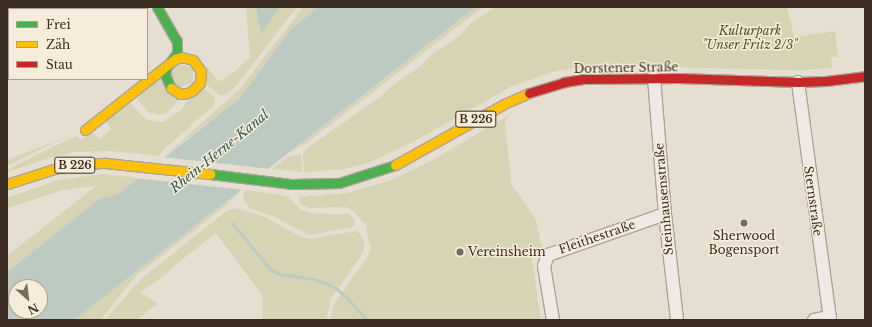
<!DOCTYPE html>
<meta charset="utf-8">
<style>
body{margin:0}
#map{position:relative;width:872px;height:327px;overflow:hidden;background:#e6ded1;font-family:"Libre Baskerville",serif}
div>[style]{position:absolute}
.green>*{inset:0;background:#d6d4b4}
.water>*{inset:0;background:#bccac1}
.pier>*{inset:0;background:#e6ded1}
.stream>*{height:3px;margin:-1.5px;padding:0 1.5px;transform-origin:1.5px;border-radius:1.5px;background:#bccac1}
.roads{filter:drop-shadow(1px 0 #aca499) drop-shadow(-1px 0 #aca499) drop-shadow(0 1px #aca499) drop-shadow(0 -1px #aca499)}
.street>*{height:12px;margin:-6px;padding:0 6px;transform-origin:6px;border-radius:6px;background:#eeeae3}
.fast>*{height:9px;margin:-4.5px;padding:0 4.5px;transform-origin:4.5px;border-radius:4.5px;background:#4caf50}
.slow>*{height:9px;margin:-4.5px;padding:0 4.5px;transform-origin:4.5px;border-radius:4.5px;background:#ffc107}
.jam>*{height:9px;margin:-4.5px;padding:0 4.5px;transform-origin:4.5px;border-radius:4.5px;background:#c62828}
.dots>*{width:11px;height:11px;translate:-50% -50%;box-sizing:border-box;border:2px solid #f5ecd9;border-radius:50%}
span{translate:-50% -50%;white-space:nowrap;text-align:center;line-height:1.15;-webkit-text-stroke:3px #f5ecd9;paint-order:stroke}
.shield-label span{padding:1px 3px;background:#f5ecd9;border:1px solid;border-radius:3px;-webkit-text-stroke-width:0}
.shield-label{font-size:11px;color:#3b2d21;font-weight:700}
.park-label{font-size:12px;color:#4d5728;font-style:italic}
.street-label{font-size:12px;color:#3b2d21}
.poi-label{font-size:12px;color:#3b2d21}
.left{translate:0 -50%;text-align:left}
.water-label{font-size:13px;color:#315a56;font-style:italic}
.frame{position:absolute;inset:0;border:8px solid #3b2d21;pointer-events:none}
.legend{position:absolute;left:8px;top:8px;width:140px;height:72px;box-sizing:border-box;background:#f5ecd9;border:1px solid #aba08f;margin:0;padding:5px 7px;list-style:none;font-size:12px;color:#3b2d21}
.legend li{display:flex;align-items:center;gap:8px;height:20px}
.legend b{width:20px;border:1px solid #aba08f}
.north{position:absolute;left:8px;top:279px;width:40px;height:40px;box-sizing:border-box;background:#f5ecd9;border:1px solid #aba08f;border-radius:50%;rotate:152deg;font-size:11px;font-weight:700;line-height:16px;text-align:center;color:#3b2d21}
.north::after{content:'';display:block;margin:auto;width:14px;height:18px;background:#776b5f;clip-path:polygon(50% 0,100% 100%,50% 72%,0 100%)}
</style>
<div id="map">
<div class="green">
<div style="clip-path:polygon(246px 7px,255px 7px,261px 33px,280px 7px,297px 7px,235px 87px,225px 95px,220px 95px,203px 82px,207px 66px,218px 82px,235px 71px,250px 57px)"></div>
<div style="clip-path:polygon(303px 7px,318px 7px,290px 30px,240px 98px,163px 157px,239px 90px)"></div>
<div style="clip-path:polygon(476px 7px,483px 7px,308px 142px,289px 153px)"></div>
<div style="clip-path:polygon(495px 7px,787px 7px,794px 37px,835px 31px,838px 57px,831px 57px,832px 68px,801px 70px,696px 68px,620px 64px,586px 66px,556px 71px,512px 86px,415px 141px,368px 163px,339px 170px,304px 172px,303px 155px,307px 148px,380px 97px,401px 79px,420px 67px,432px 54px,461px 35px,470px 24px)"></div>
<div style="clip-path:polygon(176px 63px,193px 68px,193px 82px,179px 88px,169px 71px)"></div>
<div style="clip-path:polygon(157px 78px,181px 97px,167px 113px,160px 115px,148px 112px,137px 99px)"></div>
<div style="clip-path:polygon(204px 88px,215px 98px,214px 105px,162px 151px,159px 156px,111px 151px,74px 152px,53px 157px,7px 172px,7px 170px,24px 161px,76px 136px,81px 140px,89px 133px,94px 133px,99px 139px,111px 130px,106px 122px,129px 101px,140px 115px,148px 120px,163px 122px,181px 110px,191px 95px)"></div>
<div style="clip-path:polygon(512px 113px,505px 121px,511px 183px,536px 220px,542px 248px,531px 252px,541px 320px,330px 320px,335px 302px,368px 256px,371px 247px,366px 229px,366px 223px,363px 223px,355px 212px,346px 207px,309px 208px,301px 204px,298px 197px,347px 193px,389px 181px,431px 161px)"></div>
<div style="clip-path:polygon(76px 133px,53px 143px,7px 166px,7px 160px)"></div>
<div style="clip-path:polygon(294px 155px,301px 155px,302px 172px,272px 169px,286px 158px)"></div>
<div style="clip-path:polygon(103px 174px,138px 178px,118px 194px,99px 199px,7px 272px,7px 256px,96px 186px,63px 190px,7px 208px,7px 198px,58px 180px)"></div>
<div style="clip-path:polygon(241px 190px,224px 207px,136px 276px,100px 320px,74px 320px)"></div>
<div style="clip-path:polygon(245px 190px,287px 196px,301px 210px,309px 213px,349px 214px,354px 218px,355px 224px,352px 227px,309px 235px,275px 217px,247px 207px,249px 206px,244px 201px,243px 196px)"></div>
<div style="clip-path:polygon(234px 208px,263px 216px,301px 237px,310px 239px,356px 231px,360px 233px,364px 243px,364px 251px,331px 299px,326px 320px,263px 320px,262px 295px,216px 233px,169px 270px,170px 271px,140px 293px,158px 303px,137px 320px,105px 320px,141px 279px,224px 213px)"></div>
</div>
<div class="water">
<div style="clip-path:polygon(255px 7px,280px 7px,261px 34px,256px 9px)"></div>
<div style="clip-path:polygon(evenodd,318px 7px,476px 7px,74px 320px,7px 320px,7px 272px,99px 199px,118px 194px,240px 98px,290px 30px,318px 7px,16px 287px,40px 287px,40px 311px,16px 311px,16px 287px)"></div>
</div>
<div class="pier">
<div style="clip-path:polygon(162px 157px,271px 169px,244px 190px,135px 178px)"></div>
</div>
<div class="stream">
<div style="left:232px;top:223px;width:60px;rotate:50.4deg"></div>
<div style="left:270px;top:269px;width:10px;rotate:29deg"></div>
<div style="left:279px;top:274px;width:30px;rotate:8deg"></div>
<div style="left:309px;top:278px;width:17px;rotate:17deg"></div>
<div style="left:325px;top:283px;width:13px;rotate:27deg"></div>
<div style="left:337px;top:289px;width:15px;rotate:42deg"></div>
<div style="left:348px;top:299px;width:28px;rotate:48deg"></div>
</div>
<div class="roads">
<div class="street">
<div style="left:27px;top:7px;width:3px;rotate:45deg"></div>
<div style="left:65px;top:9px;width:4px;rotate:-34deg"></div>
<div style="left:7px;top:47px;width:2px;rotate:-27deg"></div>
<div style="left:654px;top:78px;width:136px;rotate:85.4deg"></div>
<div style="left:665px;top:214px;width:107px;rotate:83.5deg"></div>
<div style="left:798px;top:82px;width:240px;rotate:82.3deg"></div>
<div style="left:553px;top:320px;width:55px;rotate:-99.5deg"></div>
<div style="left:544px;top:266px;width:12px;rotate:-70deg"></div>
<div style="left:548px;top:255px;width:124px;rotate:-19.3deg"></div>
<div style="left:814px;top:320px;width:16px;rotate:-11deg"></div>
</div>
<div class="fast">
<div style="left:157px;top:7px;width:39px;rotate:60deg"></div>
<div style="left:177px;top:41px;width:12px;rotate:90deg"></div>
<div style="left:177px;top:53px;width:19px;rotate:126deg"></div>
<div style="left:166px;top:68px;width:7px;rotate:98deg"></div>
<div style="left:165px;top:75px;width:14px;rotate:65deg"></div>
<div style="left:210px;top:174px;width:83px;rotate:7deg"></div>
<div style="left:292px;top:184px;width:47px;rotate:-1.2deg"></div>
<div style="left:339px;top:183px;width:59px;rotate:-17.8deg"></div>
</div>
<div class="slow">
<div style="left:85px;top:130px;width:115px;rotate:-38.3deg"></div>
<div style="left:175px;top:59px;width:6px;rotate:-18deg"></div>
<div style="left:181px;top:57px;width:12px;rotate:14deg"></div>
<div style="left:193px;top:60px;width:14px;rotate:54deg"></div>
<div style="left:201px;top:71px;width:12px;rotate:95deg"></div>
<div style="left:200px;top:83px;width:11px;rotate:135deg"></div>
<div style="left:192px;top:91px;width:5px;rotate:158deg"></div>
<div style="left:187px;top:93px;width:7px;rotate:172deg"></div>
<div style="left:180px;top:94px;width:11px;rotate:-146deg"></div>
<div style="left:395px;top:165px;width:125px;rotate:-29.2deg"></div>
<div style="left:504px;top:104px;width:27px;rotate:-24deg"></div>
<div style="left:7px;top:184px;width:49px;rotate:-17.7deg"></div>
<div style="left:54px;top:169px;width:19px;rotate:-12deg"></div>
<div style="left:73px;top:165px;width:32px;rotate:-4deg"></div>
<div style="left:105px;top:163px;width:106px;rotate:6deg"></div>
</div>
<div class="jam">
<div style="left:529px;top:93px;width:37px;rotate:-17deg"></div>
<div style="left:564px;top:82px;width:18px;rotate:-9deg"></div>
<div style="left:582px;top:79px;width:96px;rotate:-0.6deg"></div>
<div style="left:678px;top:78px;width:120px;rotate:1.9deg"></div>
<div style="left:798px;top:82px;width:28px;rotate:-2deg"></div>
<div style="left:826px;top:81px;width:39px;rotate:-7deg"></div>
</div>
</div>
<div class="dots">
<div style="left:744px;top:223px;background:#776b5f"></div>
<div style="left:460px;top:252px;background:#776b5f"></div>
</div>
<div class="shield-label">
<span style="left:476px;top:119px">B 226</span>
<span style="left:75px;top:165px">B 226</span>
</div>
<div class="park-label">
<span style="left:750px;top:38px">Kulturpark<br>"Unser Fritz 2/3"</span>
</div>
<div class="street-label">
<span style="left:626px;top:68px;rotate:-1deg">Dorstener Straße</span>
<span style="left:664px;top:199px;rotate:-95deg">Steinhausenstraße</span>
<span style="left:813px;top:201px;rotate:82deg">Sternstraße</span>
<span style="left:597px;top:237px;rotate:-19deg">Fleithestraße</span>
</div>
<div class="poi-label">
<span style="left:744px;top:243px">Sherwood<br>Bogensport</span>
<span class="left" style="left:468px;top:252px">Vereinsheim</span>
</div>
<div class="water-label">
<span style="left:220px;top:152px;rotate:-39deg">Rhein-Herne-Kanal</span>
</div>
<div class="frame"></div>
<ul class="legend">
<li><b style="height:5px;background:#4caf50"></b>Frei</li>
<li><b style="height:5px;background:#ffc107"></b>Zäh</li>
<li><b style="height:5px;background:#c62828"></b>Stau</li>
</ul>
<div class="north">N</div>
</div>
